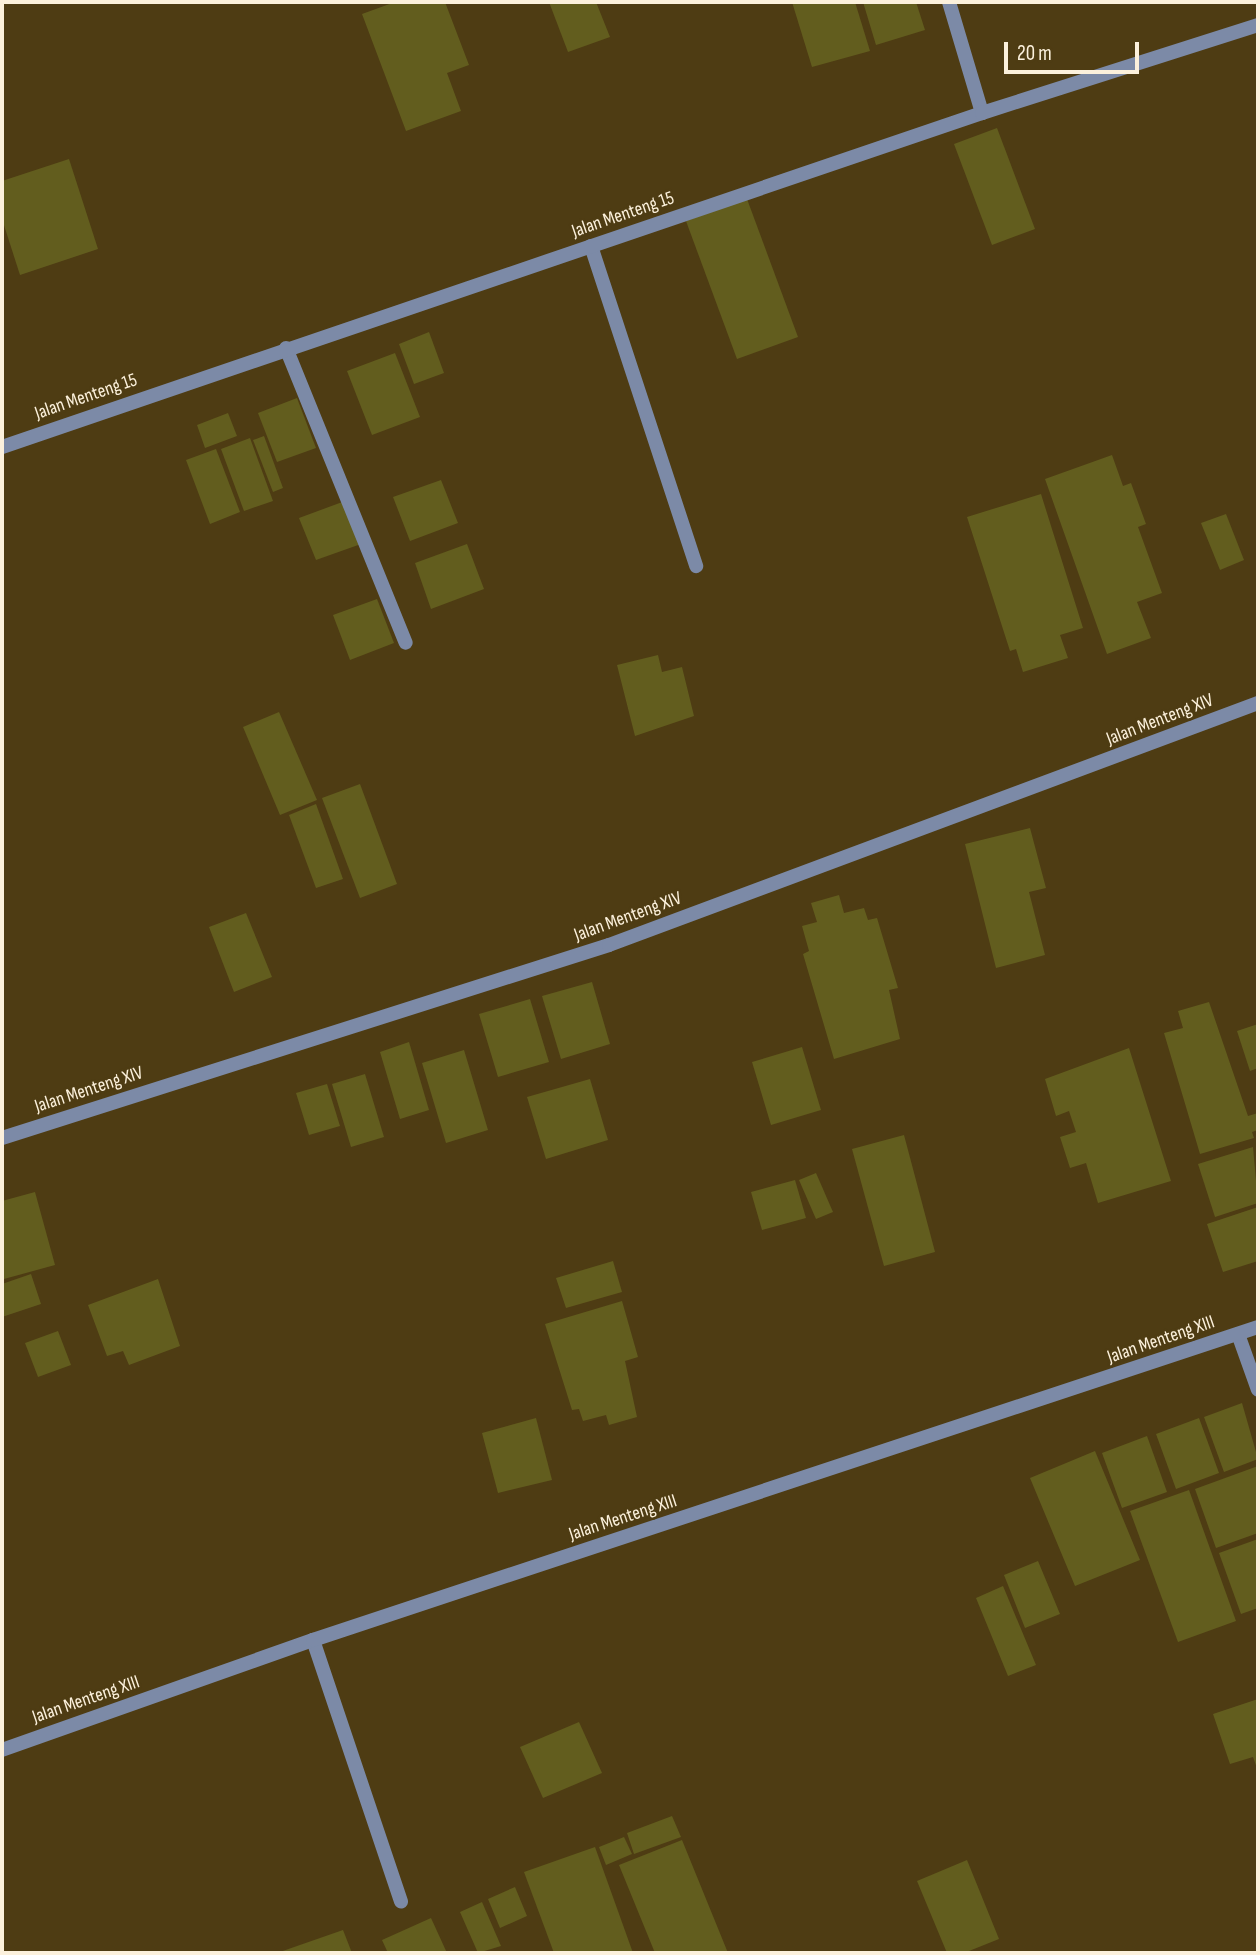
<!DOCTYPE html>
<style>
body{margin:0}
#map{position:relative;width:1260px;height:1955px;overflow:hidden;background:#4e3c13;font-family:"Sofia Sans Condensed",sans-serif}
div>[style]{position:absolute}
.building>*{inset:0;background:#625d1e}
.minor>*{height:14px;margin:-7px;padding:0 7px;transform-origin:7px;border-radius:7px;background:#7c8aa7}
span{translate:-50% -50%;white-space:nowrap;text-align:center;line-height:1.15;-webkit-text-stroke:5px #4e3c13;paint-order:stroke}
.street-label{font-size:19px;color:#fcf1dc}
.frame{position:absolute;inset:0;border:4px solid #fcf1dc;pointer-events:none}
.scale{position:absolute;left:1004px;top:42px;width:135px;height:32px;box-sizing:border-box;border:4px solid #fcf1dc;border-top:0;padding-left:9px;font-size:21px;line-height:24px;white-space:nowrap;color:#fcf1dc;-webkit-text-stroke:5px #4e3c13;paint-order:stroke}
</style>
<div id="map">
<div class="building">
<div style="clip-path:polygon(395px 2px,445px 2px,469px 65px,447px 73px,461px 111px,406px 131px,362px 14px)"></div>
<div style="clip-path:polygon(549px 2px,596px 2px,610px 37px,568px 52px)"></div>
<div style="clip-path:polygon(792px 2px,855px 2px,870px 51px,812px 67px)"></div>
<div style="clip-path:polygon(863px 2px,916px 2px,925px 30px,876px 45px)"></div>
<div style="clip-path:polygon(997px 128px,1035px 229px,992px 245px,954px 144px)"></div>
<div style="clip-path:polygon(69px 159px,98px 249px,20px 275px,2px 219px,2px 181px)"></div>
<div style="clip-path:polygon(747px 199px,798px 337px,737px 359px,686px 221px)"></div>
<div style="clip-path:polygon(429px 332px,444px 373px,414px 384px,399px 344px)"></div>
<div style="clip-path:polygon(395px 353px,420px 417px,372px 435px,347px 371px)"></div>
<div style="clip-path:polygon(297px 398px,316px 448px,277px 462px,258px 413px)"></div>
<div style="clip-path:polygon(228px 413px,237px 436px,205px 448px,197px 425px)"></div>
<div style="clip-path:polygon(264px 436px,283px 488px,273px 492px,253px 440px)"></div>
<div style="clip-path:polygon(250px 438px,273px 501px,244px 511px,221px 449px)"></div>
<div style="clip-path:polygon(216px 449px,240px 512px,210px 524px,186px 460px)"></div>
<div style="clip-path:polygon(1112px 455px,1123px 486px,1131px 483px,1146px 524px,1138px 527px,1162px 593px,1137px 602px,1151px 638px,1107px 654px,1045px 479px)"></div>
<div style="clip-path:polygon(441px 480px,458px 523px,410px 541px,393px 497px)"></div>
<div style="clip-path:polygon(1041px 494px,1083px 628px,1060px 635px,1068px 658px,1023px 672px,1016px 649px,1010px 651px,967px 517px)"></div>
<div style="clip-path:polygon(345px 501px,361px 544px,316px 560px,299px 518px)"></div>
<div style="clip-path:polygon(1226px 514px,1244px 560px,1220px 570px,1201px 523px)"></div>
<div style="clip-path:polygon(467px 544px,484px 589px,431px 609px,415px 563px)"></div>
<div style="clip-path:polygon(377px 599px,394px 643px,350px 660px,333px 615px)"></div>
<div style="clip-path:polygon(658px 655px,662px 672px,682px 667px,694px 716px,635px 736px,617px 665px)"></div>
<div style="clip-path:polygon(279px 712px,317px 800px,280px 815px,243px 727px)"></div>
<div style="clip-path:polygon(360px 784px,397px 884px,360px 898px,322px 798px)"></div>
<div style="clip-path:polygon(316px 804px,343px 879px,316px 888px,289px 815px)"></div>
<div style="clip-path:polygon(1030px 828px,1046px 888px,1029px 892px,1045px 955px,996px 968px,965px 844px)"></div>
<div style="clip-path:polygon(839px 895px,844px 913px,864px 908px,868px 920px,877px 918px,898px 988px,889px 990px,900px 1039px,834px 1059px,803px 954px,809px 951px,802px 926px,817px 922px,811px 903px)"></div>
<div style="clip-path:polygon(246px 913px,272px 977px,234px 992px,209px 927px)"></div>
<div style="clip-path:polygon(592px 982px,610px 1044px,561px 1059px,542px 996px)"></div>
<div style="clip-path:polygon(530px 999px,549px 1062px,498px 1077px,479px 1014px)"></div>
<div style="clip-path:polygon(1209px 1002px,1248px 1116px,1258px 1113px,1258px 1130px,1252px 1132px,1254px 1138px,1200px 1154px,1164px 1033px,1183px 1028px,1178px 1011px)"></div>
<div style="clip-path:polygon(1258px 1024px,1258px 1068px,1250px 1071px,1237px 1031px)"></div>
<div style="clip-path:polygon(409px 1042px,429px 1110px,400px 1119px,380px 1052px)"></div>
<div style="clip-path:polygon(802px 1047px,821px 1110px,771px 1125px,752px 1062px)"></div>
<div style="clip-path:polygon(1129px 1048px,1171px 1181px,1098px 1203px,1086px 1163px,1070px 1168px,1060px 1137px,1076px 1132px,1069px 1111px,1056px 1116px,1045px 1079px)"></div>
<div style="clip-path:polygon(464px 1050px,488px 1130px,446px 1143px,422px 1063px)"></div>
<div style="clip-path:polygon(365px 1074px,384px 1137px,351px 1147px,332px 1084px)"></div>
<div style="clip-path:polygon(590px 1079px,608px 1140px,546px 1159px,527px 1097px)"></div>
<div style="clip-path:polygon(327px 1084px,340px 1126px,309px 1135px,296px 1093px)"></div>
<div style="clip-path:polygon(904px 1135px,935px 1252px,884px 1266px,852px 1149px)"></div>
<div style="clip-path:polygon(1253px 1147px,1258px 1203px,1215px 1217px,1198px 1164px)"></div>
<div style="clip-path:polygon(816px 1173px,833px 1212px,816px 1219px,799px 1180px)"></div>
<div style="clip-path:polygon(795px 1180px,806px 1218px,762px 1230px,751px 1192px)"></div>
<div style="clip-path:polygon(35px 1192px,55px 1265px,4px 1279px,2px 1201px)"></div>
<div style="clip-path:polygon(1258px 1207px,1258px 1261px,1223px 1272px,1207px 1224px)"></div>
<div style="clip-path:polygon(613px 1261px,622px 1292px,566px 1308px,556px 1278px)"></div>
<div style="clip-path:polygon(31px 1274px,41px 1304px,2px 1317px,2px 1284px)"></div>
<div style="clip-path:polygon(158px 1279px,180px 1346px,129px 1365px,123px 1351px,107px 1356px,88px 1305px)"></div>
<div style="clip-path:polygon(622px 1301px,638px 1357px,625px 1361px,637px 1417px,609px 1425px,606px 1415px,583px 1421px,579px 1409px,572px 1410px,545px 1324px)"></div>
<div style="clip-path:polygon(58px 1331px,71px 1365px,38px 1377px,25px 1343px)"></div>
<div style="clip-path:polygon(1242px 1403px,1258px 1459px,1224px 1472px,1204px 1417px)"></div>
<div style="clip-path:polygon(536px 1418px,552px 1480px,498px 1493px,482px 1433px)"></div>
<div style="clip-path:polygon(1199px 1418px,1219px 1473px,1176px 1489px,1156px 1434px)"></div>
<div style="clip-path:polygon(1147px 1436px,1167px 1492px,1122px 1508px,1102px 1453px)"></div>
<div style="clip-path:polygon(1095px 1451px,1140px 1560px,1075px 1586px,1030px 1478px)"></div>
<div style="clip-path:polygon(1258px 1466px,1258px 1533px,1216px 1548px,1195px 1489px)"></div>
<div style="clip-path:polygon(1189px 1490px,1236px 1621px,1178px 1642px,1130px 1511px)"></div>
<div style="clip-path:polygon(1258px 1539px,1258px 1608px,1241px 1614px,1219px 1553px)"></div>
<div style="clip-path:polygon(1038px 1561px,1060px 1614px,1025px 1628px,1004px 1575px)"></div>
<div style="clip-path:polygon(1003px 1586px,1036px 1665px,1008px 1676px,976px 1598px)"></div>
<div style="clip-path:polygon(1258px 1699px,1258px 1771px,1253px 1757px,1230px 1764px,1213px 1714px)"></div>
<div style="clip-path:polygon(579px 1722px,602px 1773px,543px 1798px,520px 1747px)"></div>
<div style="clip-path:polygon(672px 1816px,681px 1837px,634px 1854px,627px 1833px)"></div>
<div style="clip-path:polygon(624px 1837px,632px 1854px,606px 1865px,599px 1847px)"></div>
<div style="clip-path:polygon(682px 1840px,728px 1953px,655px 1953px,619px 1865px)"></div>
<div style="clip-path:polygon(595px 1847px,633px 1953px,554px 1953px,524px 1872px)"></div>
<div style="clip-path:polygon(967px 1860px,999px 1939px,964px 1953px,947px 1953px,917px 1881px)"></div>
<div style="clip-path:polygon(515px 1887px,527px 1916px,500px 1928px,488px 1899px)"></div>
<div style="clip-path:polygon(482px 1902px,501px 1946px,478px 1953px,460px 1912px)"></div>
<div style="clip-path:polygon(431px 1918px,447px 1953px,388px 1953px,382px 1940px)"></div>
<div style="clip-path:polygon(343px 1930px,352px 1953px,277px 1953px)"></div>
</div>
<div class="minor">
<div style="left:949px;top:2px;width:116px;rotate:73.4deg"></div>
<div style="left:591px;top:246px;width:337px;rotate:71.8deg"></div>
<div style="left:286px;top:348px;width:318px;rotate:67.9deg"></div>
<div style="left:2px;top:447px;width:1035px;rotate:-18.82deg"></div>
<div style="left:982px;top:113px;width:290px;rotate:-17.7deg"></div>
<div style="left:2px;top:1138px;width:637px;rotate:-17.64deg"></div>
<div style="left:609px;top:945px;width:693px;rotate:-20.45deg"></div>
<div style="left:1238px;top:1334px;width:59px;rotate:70.3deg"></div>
<div style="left:313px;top:1640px;width:276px;rotate:71.4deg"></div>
<div style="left:2px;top:1750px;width:330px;rotate:-19.5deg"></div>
<div style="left:313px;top:1640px;width:995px;rotate:-18.33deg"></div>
</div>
<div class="street-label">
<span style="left:623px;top:215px;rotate:-19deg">Jalan Menteng 15</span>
<span style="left:86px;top:397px;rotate:-19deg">Jalan Menteng 15</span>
<span style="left:1160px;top:720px;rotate:-21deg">Jalan Menteng XIV</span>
<span style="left:628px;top:917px;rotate:-20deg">Jalan Menteng XIV</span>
<span style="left:89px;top:1090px;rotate:-18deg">Jalan Menteng XIV</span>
<span style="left:1161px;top:1340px;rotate:-19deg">Jalan Menteng XIII</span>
<span style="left:623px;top:1518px;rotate:-18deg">Jalan Menteng XIII</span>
<span style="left:86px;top:1700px;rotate:-19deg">Jalan Menteng XIII</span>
</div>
<div class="frame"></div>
<div class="scale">20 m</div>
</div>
